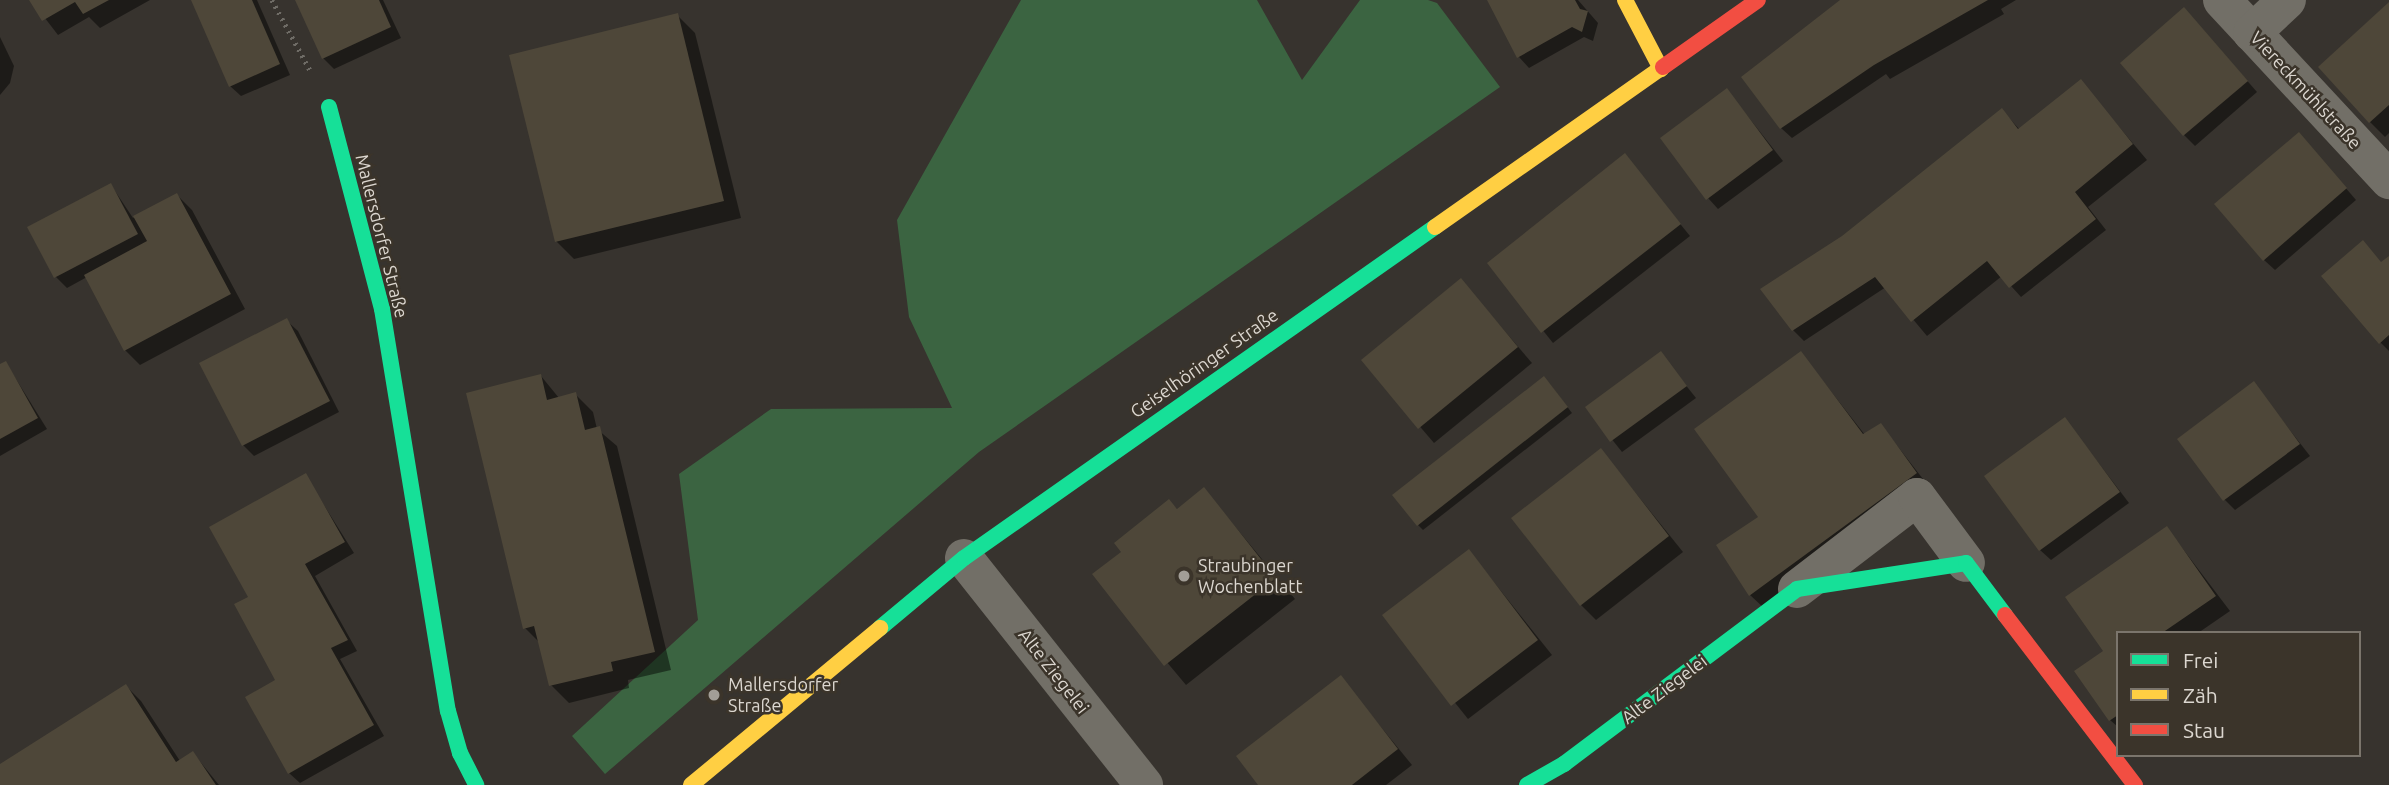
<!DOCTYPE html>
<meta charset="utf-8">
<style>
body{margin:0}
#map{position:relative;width:2389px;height:785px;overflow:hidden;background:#37332e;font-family:Ubuntu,sans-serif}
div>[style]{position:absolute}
.forest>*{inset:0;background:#3b6441}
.shadow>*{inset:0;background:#0007}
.building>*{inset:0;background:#4e4739}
.path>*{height:4.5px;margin-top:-2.25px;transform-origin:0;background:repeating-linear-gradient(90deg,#6f6c66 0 2px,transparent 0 7px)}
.street>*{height:38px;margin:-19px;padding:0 19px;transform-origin:19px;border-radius:19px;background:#726f67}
.fast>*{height:16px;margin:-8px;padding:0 8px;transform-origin:8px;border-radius:8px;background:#16e098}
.slow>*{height:16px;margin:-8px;padding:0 8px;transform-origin:8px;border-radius:8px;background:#ffcf43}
.jam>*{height:16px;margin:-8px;padding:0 8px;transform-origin:8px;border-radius:8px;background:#f24e42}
.dots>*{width:19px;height:19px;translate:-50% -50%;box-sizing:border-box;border:4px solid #3b342a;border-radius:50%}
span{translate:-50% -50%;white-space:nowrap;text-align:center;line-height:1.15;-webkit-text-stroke:5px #3b342a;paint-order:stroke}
.street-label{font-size:18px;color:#dcd7d0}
.poi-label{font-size:18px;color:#dcd7d0}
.left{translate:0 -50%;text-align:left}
.legend{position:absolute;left:2116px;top:631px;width:245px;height:126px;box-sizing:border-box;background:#3b342a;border:2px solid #7b756c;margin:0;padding:9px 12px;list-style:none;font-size:21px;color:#dcd7d0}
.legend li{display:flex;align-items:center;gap:14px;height:35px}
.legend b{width:35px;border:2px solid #7b756c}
</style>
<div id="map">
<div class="forest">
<div style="clip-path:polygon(1021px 0,1257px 0,1302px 80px,1360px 0,1428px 0,1437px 3px,1500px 87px,979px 452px,605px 774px,572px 736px,698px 620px,679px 474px,771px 409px,952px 408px,909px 317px,897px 220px)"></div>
</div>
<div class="shadow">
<div style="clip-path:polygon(31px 0,150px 0,100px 28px,89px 17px,58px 35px)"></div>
<div style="clip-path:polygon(193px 0,257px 0,290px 75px,241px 96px,230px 86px)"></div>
<div style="clip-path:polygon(296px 0,383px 0,401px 38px,334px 69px,323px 58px)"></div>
<div style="clip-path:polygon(1489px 0,1578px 0,1598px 23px,1593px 41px,1584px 37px,1529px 68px,1519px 57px)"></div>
<div style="clip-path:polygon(1844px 0,2016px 0,2001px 9px,2004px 14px,1890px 79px,1886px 74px,1792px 138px,1781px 128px)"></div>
<div style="clip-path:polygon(2389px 5px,2389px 133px,2385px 137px,2370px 122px)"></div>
<div style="clip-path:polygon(677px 15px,695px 33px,741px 218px,574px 259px,556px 241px)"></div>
<div style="clip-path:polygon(2194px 20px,2257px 92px,2195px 146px,2184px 135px)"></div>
<div style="clip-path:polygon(0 37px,14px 66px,10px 83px,0 95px)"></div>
<div style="clip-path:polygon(2081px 82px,2147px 160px,2088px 207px,2106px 230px,2021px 297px,2002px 276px,1927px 336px,1886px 287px,1804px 341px,1793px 330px,1843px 237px,2002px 110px,2020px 130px)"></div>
<div style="clip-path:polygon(1727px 90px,1783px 161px,1718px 209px,1708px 198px)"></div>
<div style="clip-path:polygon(2309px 145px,2356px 200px,2275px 270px,2264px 260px)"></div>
<div style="clip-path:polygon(1625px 156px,1690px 236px,1553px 343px,1489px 263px)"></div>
<div style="clip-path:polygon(111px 185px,133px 218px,177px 195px,192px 210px,245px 309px,140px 365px,125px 350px,87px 277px,67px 288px,56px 277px,30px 228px)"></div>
<div style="clip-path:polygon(2389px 258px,2389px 351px,2380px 342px,2382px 264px)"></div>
<div style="clip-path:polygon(1461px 280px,1532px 363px,1434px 443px,1363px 360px)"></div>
<div style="clip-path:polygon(287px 321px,298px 331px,339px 412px,254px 456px,243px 445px)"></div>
<div style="clip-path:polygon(1801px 353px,1865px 435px,1881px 425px,1930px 488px,1765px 609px,1750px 595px,1761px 518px)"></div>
<div style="clip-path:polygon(1661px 354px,1696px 398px,1622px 452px,1587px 408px)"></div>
<div style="clip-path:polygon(6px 363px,47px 429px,0 456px,0 366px)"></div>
<div style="clip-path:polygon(541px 376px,559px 398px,575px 394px,593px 412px,597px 429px,617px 446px,671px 670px,628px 680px,629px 688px,569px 703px,551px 685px,541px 644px,525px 628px)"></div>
<div style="clip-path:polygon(1549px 383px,1572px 413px,1423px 530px,1418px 525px)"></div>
<div style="clip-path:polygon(2254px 384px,2310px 456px,2235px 510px,2224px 499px)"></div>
<div style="clip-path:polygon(2065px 419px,2129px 503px,2051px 560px,2040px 550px)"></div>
<div style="clip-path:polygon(1601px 450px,1683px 552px,1596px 620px,1581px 605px)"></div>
<div style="clip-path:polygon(305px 475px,354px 553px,315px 576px,357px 651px,340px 659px,384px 736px,300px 783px,289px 773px,278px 680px,251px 597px)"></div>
<div style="clip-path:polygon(1204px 489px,1295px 599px,1186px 685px,1094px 575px,1123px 552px,1169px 501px,1178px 510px)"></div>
<div style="clip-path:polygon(2167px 528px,2230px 611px,2198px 633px,2118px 633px,2118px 727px,2110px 720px,2105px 652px)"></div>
<div style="clip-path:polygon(1469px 551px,1552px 655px,1468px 719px,1385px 615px)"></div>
<div style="clip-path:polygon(1340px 677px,1412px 765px,1386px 785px,1261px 785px)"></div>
<div style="clip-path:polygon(126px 686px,141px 701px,180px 761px,193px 753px,219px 785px,0 785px,0 767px)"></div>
</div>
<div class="building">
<div style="clip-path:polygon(29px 0,109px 0,83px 14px,75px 2px,42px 21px)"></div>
<div style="clip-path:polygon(191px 0,252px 0,280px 64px,229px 87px)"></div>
<div style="clip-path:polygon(295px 0,379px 0,391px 27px,322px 59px)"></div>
<div style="clip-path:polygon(1487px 0,1575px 0,1580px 9px,1588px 11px,1582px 32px,1572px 27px,1517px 58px)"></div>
<div style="clip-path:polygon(1840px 0,1988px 0,1874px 65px,1780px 129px,1741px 77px)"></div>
<div style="clip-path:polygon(2389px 2px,2389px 105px,2369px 123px,2318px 67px)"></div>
<div style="clip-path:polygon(2184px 7px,2248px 81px,2183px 136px,2120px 63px)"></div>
<div style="clip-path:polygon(678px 13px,724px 201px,555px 242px,509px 55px)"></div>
<div style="clip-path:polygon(2081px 79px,2133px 144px,2075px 192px,2096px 219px,2009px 288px,1987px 261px,1911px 322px,1875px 277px,1792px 331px,1760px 289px,1842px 236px,2002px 108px,2018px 129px)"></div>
<div style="clip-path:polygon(1727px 88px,1773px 150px,1706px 200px,1660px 138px)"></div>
<div style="clip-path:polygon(2299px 132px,2347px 188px,2263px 261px,2214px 204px)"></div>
<div style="clip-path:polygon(1625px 153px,1681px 224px,1541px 333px,1487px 263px)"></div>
<div style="clip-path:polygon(111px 183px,138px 234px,54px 278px,27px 227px)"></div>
<div style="clip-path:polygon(177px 193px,231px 294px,124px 351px,84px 275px,147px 241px,133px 216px)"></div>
<div style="clip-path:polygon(2363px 240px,2381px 262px,2389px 256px,2389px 335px,2379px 344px,2321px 276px)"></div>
<div style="clip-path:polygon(1461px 278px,1518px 347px,1418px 429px,1361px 360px)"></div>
<div style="clip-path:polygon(287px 318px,330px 401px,242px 446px,199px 363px)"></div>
<div style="clip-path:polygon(1661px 351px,1687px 386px,1610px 442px,1585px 407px)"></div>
<div style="clip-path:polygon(1801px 351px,1863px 434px,1881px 423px,1917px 473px,1749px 596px,1716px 545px,1758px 517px,1694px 429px)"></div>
<div style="clip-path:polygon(6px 361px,38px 418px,0 439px,0 364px)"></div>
<div style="clip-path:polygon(541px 374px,547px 400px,576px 392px,585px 430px,600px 426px,655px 652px,611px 662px,613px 671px,549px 686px,534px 626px,523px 629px,466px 393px)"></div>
<div style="clip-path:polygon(1544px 376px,1568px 407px,1417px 526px,1392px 495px)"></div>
<div style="clip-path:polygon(2254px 381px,2300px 444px,2223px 501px,2177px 439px)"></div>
<div style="clip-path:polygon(2065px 417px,2120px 492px,2039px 551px,1984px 476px)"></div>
<div style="clip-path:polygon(1601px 448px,1669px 536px,1580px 606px,1511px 518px)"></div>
<div style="clip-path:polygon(306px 473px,345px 542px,305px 564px,348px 640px,331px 648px,374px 725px,288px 774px,245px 697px,275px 680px,234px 604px,248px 597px,209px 527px)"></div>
<div style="clip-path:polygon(1204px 487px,1276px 578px,1164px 666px,1092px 574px,1121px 552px,1114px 543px,1169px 499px,1177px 509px)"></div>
<div style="clip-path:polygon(2167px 526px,2216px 596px,2162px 633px,2118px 633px,2118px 715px,2109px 721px,2074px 671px,2103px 651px,2065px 597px)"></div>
<div style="clip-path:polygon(1469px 549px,1538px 640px,1451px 706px,1382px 615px)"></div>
<div style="clip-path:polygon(1341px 675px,1398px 749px,1352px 785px,1258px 785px,1236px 756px)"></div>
<div style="clip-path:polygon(126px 684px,176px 762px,193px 751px,216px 785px,0 785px,0 764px)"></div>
</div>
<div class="path">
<div style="left:272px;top:0;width:80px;rotate:61.5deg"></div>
</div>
<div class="street">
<div style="left:2222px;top:0;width:246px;rotate:47.1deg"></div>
<div style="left:2252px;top:33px;width:48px;rotate:-43.3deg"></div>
<div style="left:964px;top:558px;width:290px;rotate:51.6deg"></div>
<div style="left:1797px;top:589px;width:151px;rotate:-37.5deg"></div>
<div style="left:1917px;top:497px;width:82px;rotate:53.4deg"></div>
</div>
<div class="fast">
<div style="left:329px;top:107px;width:209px;rotate:75.3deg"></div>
<div style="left:382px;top:309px;width:407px;rotate:80.7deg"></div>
<div style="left:448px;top:711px;width:44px;rotate:74.1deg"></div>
<div style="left:460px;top:753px;width:36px;rotate:63deg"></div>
<div style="left:880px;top:628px;width:109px;rotate:-39.8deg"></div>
<div style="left:964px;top:558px;width:576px;rotate:-35.1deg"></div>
<div style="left:1527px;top:785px;width:43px;rotate:-29.6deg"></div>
<div style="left:1564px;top:764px;width:291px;rotate:-36.9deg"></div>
<div style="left:1797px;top:589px;width:171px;rotate:-8.7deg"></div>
<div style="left:1966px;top:563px;width:65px;rotate:53.1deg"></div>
</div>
<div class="slow">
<div style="left:1625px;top:0;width:78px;rotate:62.4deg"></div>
<div style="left:1435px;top:227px;width:279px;rotate:-35.1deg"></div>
<div style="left:691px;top:785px;width:246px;rotate:-39.7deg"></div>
</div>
<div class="jam">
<div style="left:1663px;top:67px;width:116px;rotate:-35.2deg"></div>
<div style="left:2005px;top:615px;width:214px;rotate:52.6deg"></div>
</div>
<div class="dots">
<div style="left:1184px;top:576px;background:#a29e97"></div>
<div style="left:714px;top:695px;background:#a29e97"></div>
</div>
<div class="street-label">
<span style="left:2306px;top:90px;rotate:47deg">Viereckmühlstraße</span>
<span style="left:382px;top:236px;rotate:76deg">Mallersdorfer Straße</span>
<span style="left:1204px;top:363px;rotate:-35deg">Geiselhöringer Straße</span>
<span style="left:1054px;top:671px;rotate:52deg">Alte Ziegelei</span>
<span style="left:1664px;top:689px;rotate:-37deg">Alte Ziegelei</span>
</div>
<div class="poi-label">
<span class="left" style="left:1198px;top:576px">Straubinger<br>Wochenblatt</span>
<span class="left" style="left:728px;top:695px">Mallersdorfer<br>Straße</span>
</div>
<ul class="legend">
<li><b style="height:9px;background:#16e098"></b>Frei</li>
<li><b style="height:9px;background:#ffcf43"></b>Zäh</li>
<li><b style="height:9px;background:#f24e42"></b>Stau</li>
</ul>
</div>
